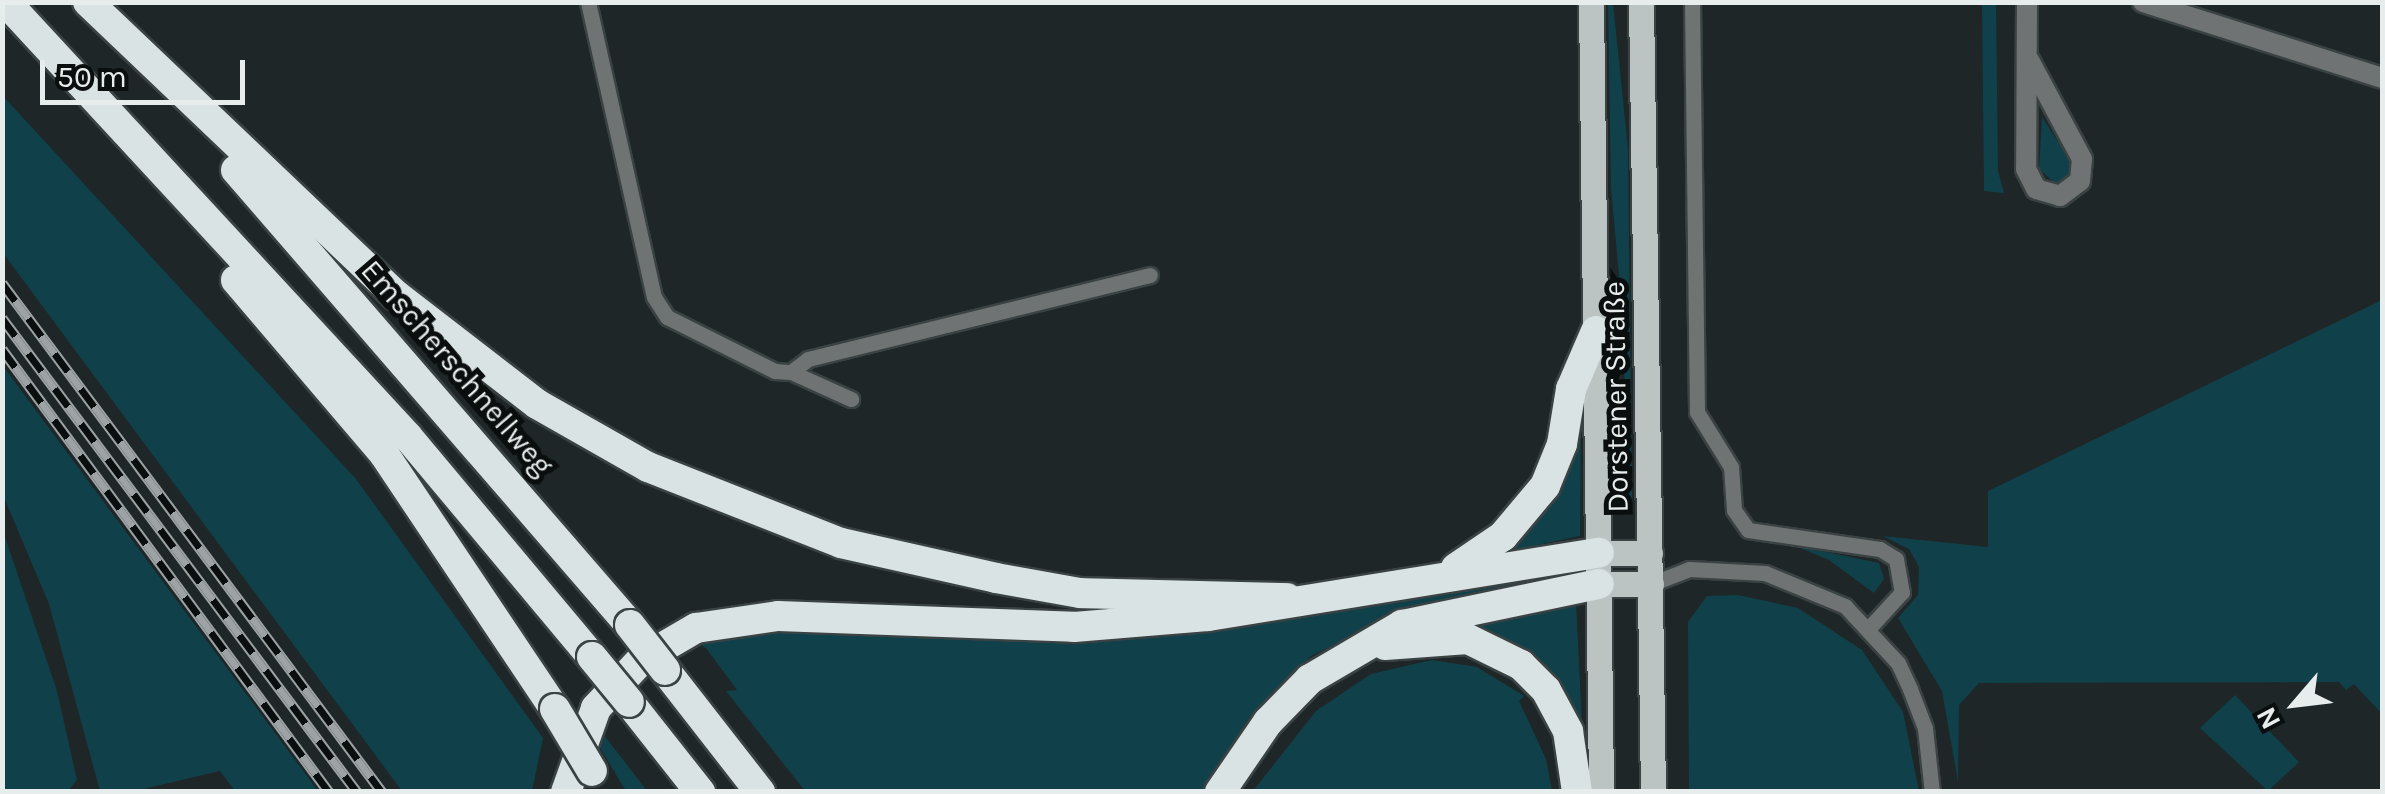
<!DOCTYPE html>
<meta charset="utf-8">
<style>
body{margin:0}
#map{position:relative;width:2385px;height:794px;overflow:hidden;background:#1e2627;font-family:Karla,sans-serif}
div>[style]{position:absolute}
.green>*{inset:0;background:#10414a}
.roads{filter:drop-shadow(2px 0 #3a4243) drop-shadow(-2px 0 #3a4243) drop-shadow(0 2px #3a4243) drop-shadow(0 -2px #3a4243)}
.service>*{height:15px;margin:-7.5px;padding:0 7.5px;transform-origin:7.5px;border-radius:7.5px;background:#6f7373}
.minor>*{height:20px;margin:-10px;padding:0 10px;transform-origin:10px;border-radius:10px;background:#6f7373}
.primary>*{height:25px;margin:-12.5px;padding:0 12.5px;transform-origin:12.5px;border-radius:12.5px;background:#bbc3c3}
.motorway>*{height:30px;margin:-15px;padding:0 15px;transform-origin:15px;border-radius:15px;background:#d9e3e3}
.rail>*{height:11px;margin-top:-5.5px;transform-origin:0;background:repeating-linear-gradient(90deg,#0b0e0f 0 22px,#9da3a4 0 44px);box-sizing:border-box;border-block:2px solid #9da3a4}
.bridges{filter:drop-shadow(2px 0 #3a4243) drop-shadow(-2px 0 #3a4243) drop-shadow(0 2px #3a4243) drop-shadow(0 -2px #3a4243)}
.motorway-bridge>*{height:30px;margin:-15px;padding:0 15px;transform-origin:15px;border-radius:15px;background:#d9e3e3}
span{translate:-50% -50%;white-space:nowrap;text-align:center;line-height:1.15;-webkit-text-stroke:10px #0b0e0f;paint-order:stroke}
.street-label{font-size:30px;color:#e7eced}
.frame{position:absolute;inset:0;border:5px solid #e7eced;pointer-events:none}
.north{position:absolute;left:2245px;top:654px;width:100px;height:100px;-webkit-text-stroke:8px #0b0e0f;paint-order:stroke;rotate:242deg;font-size:28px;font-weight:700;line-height:40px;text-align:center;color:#e7eced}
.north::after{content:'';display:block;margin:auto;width:35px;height:45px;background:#e7eced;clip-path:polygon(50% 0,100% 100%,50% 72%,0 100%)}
.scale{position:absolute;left:40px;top:60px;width:205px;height:45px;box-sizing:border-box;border:5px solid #e7eced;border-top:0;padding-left:12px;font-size:30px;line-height:35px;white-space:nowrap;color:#e7eced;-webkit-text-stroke:8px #0b0e0f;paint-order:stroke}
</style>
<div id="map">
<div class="green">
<div style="clip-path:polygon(1608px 3px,1613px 3px,1628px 149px,1632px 507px,1626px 504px,1624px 329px,1611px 188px)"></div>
<div style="clip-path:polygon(1982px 3px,1996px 3px,1998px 171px,2004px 193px,1984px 191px)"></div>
<div style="clip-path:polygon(2px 95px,356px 479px,543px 738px,532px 791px,402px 791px,3px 253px)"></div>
<div style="clip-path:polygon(2042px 117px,2071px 162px,2070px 174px,2056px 184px,2039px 169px)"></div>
<div style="clip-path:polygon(2382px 300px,2382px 714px,2354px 684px,2346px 690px,2339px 682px,1979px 683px,1959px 705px,1958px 782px,1942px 691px,1898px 618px,1918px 595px,1919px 567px,1909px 549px,1883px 536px,1988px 547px,1988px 491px)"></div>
<div style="clip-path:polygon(2px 366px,3px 366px,318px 791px,235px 791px,220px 771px,135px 791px,100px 791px,49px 604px,3px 495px)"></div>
<div style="clip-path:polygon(1581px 420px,1580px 536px,1509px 551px,1507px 547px)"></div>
<div style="clip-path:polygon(3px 531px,57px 691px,77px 780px,68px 791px,3px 791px)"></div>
<div style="clip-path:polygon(1793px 545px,1879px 563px,1884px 579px,1874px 593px,1829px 560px)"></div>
<div style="clip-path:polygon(1551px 567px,1551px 579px,1402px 611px,1311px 656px,1248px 719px,1202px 791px,805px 791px,726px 691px,737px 690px,706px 648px,691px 640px,737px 628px,919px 633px)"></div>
<div style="clip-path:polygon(1738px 595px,1798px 608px,1862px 650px,1903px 712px,1919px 791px,1689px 791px,1688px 622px,1707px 596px)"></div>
<div style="clip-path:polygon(1576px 602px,1582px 724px,1450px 624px)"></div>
<div style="clip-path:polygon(1432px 660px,1477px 667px,1524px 696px,1519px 701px,1546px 759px,1552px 791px,1253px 791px,1316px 711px,1371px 674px)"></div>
<div style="clip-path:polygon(2235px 695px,2299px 762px,2268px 791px,2200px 728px)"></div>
<div style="clip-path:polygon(604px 735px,647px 791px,626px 791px,600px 748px)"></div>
</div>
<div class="roads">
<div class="service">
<div style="left:588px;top:2px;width:302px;rotate:77.4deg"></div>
<div style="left:654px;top:297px;width:24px;rotate:57deg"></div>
<div style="left:667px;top:317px;width:121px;rotate:26.6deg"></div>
<div style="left:775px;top:371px;width:16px;rotate:4deg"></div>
<div style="left:791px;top:372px;width:66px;rotate:24.2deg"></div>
<div style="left:1692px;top:2px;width:410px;rotate:89.3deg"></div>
<div style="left:1697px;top:412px;width:65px;rotate:58.3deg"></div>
<div style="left:1731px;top:467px;width:43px;rotate:86deg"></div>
<div style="left:1734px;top:510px;width:24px;rotate:55deg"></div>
<div style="left:1748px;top:530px;width:133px;rotate:8.2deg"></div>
<div style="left:1880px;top:549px;width:19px;rotate:32deg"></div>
<div style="left:1896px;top:559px;width:34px;rotate:80deg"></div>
<div style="left:1902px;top:592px;width:49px;rotate:132.5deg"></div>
<div style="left:791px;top:372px;width:21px;rotate:-37deg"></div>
<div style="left:808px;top:359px;width:352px;rotate:-13.8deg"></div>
<div style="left:1651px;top:584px;width:41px;rotate:-21.5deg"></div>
<div style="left:1689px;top:569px;width:76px;rotate:3deg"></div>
<div style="left:1765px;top:573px;width:87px;rotate:22.4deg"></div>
<div style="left:1845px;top:606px;width:78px;rotate:47.1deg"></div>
<div style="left:1898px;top:663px;width:29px;rotate:65deg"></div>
<div style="left:1910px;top:689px;width:42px;rotate:69deg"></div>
<div style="left:1925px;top:728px;width:64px;rotate:83.8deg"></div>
</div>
<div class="minor">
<div style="left:2027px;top:2px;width:167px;rotate:90.3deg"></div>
<div style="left:2026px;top:169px;width:22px;rotate:63deg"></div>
<div style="left:2036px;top:189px;width:25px;rotate:16deg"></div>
<div style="left:2060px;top:196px;width:25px;rotate:-37deg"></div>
<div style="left:2080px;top:181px;width:22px;rotate:-85deg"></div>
<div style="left:2082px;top:159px;width:112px;rotate:-118.2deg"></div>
<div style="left:2143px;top:2px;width:251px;rotate:17.6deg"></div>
</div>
<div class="primary">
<div style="left:1591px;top:2px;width:790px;rotate:89.27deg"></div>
<div style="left:1641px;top:2px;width:790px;rotate:89.13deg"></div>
<div style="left:1599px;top:553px;width:51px"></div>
<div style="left:1599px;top:584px;width:52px"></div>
</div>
<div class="motorway">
<div style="left:6px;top:2px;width:592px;rotate:47.26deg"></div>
<div style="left:408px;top:437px;width:287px;rotate:50.1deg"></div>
<div style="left:88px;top:2px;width:425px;rotate:43.6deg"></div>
<div style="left:396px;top:295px;width:178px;rotate:37.7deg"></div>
<div style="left:537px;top:404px;width:128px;rotate:29.6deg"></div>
<div style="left:648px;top:467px;width:207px;rotate:21.5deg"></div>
<div style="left:841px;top:543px;width:159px;rotate:12.7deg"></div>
<div style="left:996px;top:578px;width:85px;rotate:10.1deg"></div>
<div style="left:1080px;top:593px;width:207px;rotate:1.4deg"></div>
<div style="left:236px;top:170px;width:602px;rotate:49.11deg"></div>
<div style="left:236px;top:280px;width:228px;rotate:49.6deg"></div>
<div style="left:384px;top:454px;width:307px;rotate:56.2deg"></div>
<div style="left:1456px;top:568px;width:57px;rotate:-34.2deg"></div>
<div style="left:1503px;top:536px;width:65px;rotate:-50deg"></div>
<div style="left:1545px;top:486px;width:45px;rotate:-68deg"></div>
<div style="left:1562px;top:444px;width:56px;rotate:-80.7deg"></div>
<div style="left:1571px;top:389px;width:63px;rotate:-66.7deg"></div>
<div style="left:1385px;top:645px;width:83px;rotate:-4.1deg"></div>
<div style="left:1468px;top:639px;width:59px;rotate:26.1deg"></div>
<div style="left:1521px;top:665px;width:35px;rotate:45deg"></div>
<div style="left:1546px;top:690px;width:47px;rotate:61.8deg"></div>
<div style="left:1568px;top:731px;width:62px;rotate:81.6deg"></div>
<div style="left:665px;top:670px;width:155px;rotate:52.1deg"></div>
<div style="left:629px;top:702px;width:115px;rotate:51.7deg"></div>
<div style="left:566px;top:792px;width:89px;rotate:-70.3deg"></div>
<div style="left:596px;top:708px;width:66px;rotate:-46.8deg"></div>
<div style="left:641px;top:660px;width:64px;rotate:-30.2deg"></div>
<div style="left:696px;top:628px;width:83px;rotate:-8.3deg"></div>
<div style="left:778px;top:616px;width:296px;rotate:2.1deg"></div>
<div style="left:1074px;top:627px;width:134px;rotate:-4.7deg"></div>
<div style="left:1208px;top:616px;width:396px;rotate:-9.2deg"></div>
<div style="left:1220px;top:792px;width:85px;rotate:-55.6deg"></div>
<div style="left:1268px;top:722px;width:60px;rotate:-45.7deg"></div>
<div style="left:1310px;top:679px;width:107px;rotate:-30.4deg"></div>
<div style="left:1402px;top:625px;width:201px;rotate:-11.8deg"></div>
</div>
</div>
<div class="rail">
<div style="left:2px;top:283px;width:635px;rotate:53.26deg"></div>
<div style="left:2px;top:318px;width:592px;rotate:53.17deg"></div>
<div style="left:2px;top:349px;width:551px;rotate:53.57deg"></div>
</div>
<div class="bridges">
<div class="motorway-bridge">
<div style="left:630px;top:625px;width:57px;rotate:52.1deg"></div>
<div style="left:592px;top:657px;width:58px;rotate:50.6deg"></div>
<div style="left:555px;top:709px;width:72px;rotate:59.2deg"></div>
</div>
</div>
<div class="street-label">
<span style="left:457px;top:368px;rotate:49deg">Emscherschnellweg</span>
<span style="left:1616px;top:397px;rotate:-91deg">Dorstener Straße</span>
</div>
<div class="frame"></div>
<div class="north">N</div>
<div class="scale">50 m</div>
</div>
